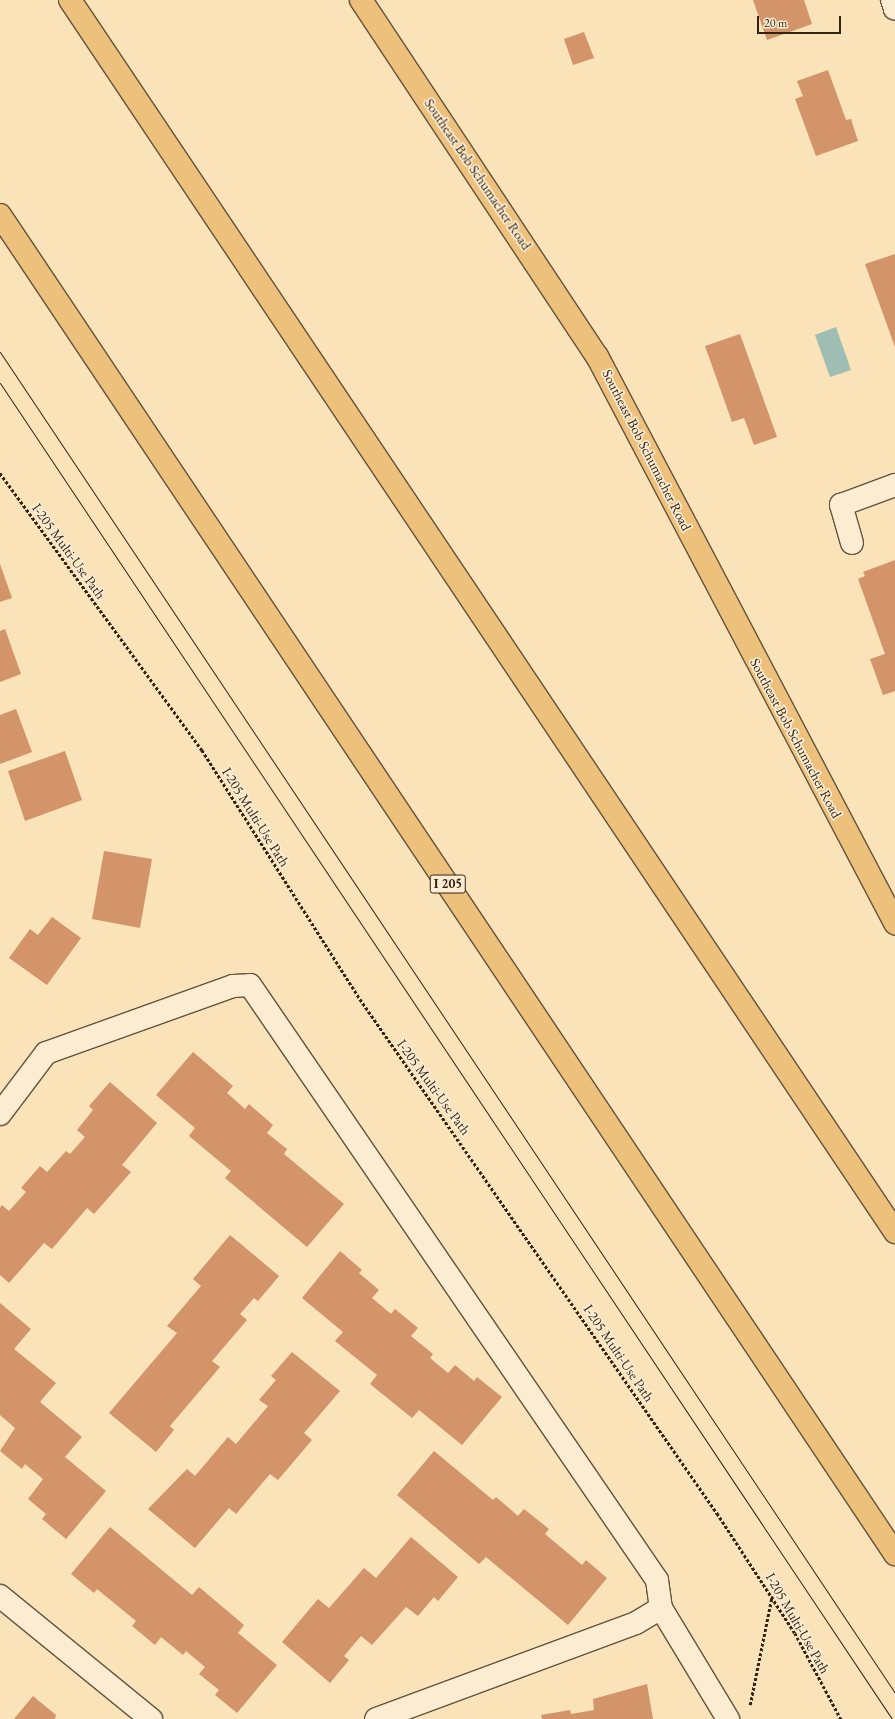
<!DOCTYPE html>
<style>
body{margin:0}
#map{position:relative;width:895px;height:1719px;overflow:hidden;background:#fae2b9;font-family:"EB Garamond",serif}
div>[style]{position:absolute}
.water>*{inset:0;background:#9ebdb3}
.building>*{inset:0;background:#d29468}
.path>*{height:2.5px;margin-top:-1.25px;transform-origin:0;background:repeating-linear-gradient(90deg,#312414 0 3px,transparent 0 5px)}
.roads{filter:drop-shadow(1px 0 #63543d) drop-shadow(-1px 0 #63543d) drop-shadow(0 1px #63543d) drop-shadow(0 -1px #63543d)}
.minor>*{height:22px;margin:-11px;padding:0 11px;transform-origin:11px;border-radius:11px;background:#fcecd2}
.major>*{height:22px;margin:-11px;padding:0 11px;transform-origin:11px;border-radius:11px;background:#edc17c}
.highway>*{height:22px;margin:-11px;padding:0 11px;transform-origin:11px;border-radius:11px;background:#edc17c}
.tram>*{height:1px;margin:-0.5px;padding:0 0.5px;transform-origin:0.5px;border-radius:0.5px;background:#312414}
span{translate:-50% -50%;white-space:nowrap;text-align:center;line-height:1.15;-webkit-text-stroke:3.5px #fcecd2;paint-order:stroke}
.shield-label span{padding:1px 3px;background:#fcecd2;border:1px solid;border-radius:3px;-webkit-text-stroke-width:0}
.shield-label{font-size:13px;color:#312414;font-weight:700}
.street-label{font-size:14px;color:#312414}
.scale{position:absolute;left:757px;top:16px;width:84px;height:18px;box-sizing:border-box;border:2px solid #312414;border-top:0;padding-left:5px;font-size:12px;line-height:14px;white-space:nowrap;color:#312414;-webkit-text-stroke:3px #fcecd2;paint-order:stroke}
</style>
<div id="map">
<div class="water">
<div style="clip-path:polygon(836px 327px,851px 370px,830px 377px,815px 335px)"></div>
</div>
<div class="building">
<div style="clip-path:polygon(753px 0,804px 0,812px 24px,767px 40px)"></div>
<div style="clip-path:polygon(584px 32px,594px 58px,573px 65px,564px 39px)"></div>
<div style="clip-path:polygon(828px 70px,846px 120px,851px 119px,858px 141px,816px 156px,795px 99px,803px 96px,797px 81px)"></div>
<div style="clip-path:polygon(895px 254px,895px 347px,865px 264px)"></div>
<div style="clip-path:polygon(740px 334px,777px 437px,754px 445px,744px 418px,732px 422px,705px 346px)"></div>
<div style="clip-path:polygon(895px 560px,895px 691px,883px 695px,870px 659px,885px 654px,858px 579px,865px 576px,863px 572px)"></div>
<div style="clip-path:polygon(0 564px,12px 598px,0 602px)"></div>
<div style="clip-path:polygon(5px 629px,21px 674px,0 682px,0 631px)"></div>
<div style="clip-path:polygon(16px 709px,32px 752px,0 764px,0 715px)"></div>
<div style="clip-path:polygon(65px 751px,82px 800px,25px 821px,8px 771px)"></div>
<div style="clip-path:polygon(104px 851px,152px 859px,140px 928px,92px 919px)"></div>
<div style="clip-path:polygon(52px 917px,81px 938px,47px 985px,9px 958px,30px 929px,38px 935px)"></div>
<div style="clip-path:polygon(193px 1052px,233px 1086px,227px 1093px,245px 1109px,249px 1104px,273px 1125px,267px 1133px,287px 1149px,284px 1154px,344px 1204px,307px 1247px,225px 1178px,231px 1171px,189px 1136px,195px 1128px,156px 1095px)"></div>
<div style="clip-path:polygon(110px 1082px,157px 1123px,122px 1165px,131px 1172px,94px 1214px,87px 1208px,52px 1249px,44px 1243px,9px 1283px,0 1275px,0 1208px,2px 1205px,9px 1211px,26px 1192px,21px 1188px,40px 1166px,47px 1172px,66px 1151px,70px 1154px,85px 1137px,77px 1130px,93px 1110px,89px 1106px)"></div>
<div style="clip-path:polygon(230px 1235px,279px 1276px,258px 1301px,254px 1298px,240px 1314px,247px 1320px,212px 1361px,220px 1367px,170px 1426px,174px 1430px,156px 1452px,109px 1413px,177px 1333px,167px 1326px,201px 1286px,193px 1279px)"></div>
<div style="clip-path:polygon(340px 1251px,362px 1270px,359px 1273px,379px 1290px,372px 1298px,391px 1314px,395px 1309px,418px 1328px,411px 1336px,433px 1354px,430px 1358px,448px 1373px,455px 1365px,474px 1381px,477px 1377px,502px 1397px,462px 1445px,419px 1410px,412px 1418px,370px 1384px,377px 1375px,335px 1341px,343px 1332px,302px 1298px)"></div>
<div style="clip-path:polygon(0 1303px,31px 1329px,14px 1349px,56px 1383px,40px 1402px,82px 1437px,65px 1457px,106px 1491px,66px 1539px,42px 1519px,46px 1514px,28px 1499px,43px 1479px,25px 1464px,22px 1469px,0 1451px,15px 1428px,0 1415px)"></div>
<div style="clip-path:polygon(292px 1352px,340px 1391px,304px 1433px,312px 1440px,278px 1480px,270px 1474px,236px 1514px,229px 1508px,195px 1548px,148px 1509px,187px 1469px,195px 1476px,228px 1437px,236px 1444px,268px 1406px,259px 1400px,276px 1380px,271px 1376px)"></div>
<div style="clip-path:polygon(434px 1451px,493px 1500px,496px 1497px,518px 1516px,524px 1509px,549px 1529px,545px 1534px,582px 1565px,586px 1560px,607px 1578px,568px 1625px,486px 1557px,479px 1564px,397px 1495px)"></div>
<div style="clip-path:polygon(110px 1527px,192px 1595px,199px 1587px,244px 1625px,238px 1633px,277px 1665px,237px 1713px,215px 1695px,219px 1690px,199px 1674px,205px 1667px,186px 1651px,183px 1655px,161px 1637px,155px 1645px,132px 1626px,136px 1621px,97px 1589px,94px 1593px,71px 1574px)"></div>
<div style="clip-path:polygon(411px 1537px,458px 1577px,438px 1601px,434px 1597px,418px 1616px,406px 1607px,372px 1645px,361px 1636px,344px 1656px,349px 1660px,330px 1683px,282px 1642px,318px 1599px,329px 1608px,364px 1568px,376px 1578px)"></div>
<div style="clip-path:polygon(647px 1684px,653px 1719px,542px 1719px,541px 1715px,570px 1710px,571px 1714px,594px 1710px,593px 1699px)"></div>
<div style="clip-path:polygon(33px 1696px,56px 1715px,55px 1719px,14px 1719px)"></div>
</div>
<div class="path">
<div style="left:0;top:473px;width:343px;rotate:53.9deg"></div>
<div style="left:202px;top:750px;width:295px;rotate:57.6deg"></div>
<div style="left:360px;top:999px;width:626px;rotate:55.22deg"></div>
<div style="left:717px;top:1513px;width:143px;rotate:57deg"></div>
<div style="left:795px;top:1633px;width:98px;rotate:61.9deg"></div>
<div style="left:750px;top:1705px;width:111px;rotate:-78.6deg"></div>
</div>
<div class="roads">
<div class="minor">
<div style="left:892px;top:0;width:9px;rotate:72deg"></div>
<div style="left:852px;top:543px;width:40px;rotate:-106deg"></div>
<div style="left:841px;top:505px;width:58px;rotate:-20.3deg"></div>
<div style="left:0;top:1114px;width:76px;rotate:-53deg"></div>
<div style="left:46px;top:1053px;width:199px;rotate:-19.7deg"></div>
<div style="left:233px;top:986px;width:17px;rotate:-3deg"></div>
<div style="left:250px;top:985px;width:721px;rotate:55.63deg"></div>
<div style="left:657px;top:1580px;width:28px;rotate:82deg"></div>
<div style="left:661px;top:1608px;width:29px;rotate:149deg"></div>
<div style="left:636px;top:1623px;width:277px;rotate:159.7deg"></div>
<div style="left:0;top:1596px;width:195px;rotate:39.2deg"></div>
<div style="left:661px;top:1608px;width:130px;rotate:58.9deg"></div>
</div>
<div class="major">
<div style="left:361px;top:0;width:427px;rotate:56.5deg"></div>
<div style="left:597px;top:356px;width:641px;rotate:62.27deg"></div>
</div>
<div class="highway">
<div style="left:70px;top:0;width:1483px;rotate:56.19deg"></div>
<div style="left:0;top:215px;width:1611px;rotate:56.24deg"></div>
</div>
</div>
<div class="tram">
<div style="left:0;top:352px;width:1612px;rotate:56.28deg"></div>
<div style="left:0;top:383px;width:1606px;rotate:56.27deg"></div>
</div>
<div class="shield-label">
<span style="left:448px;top:884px">I 205</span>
</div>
<div class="street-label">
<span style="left:478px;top:174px;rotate:56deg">Southeast Bob Schumacher Road</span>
<span style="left:647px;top:450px;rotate:63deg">Southeast Bob Schumacher Road</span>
<span style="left:69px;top:551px;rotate:54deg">I-205 Multi-Use Path</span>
<span style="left:796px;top:738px;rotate:62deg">Southeast Bob Schumacher Road</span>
<span style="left:256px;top:817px;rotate:58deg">I-205 Multi-Use Path</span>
<span style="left:434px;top:1087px;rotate:54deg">I-205 Multi-Use Path</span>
<span style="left:619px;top:1353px;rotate:56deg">I-205 Multi-Use Path</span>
<span style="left:798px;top:1623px;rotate:60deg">I-205 Multi-Use Path</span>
</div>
<div class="scale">20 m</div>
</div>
